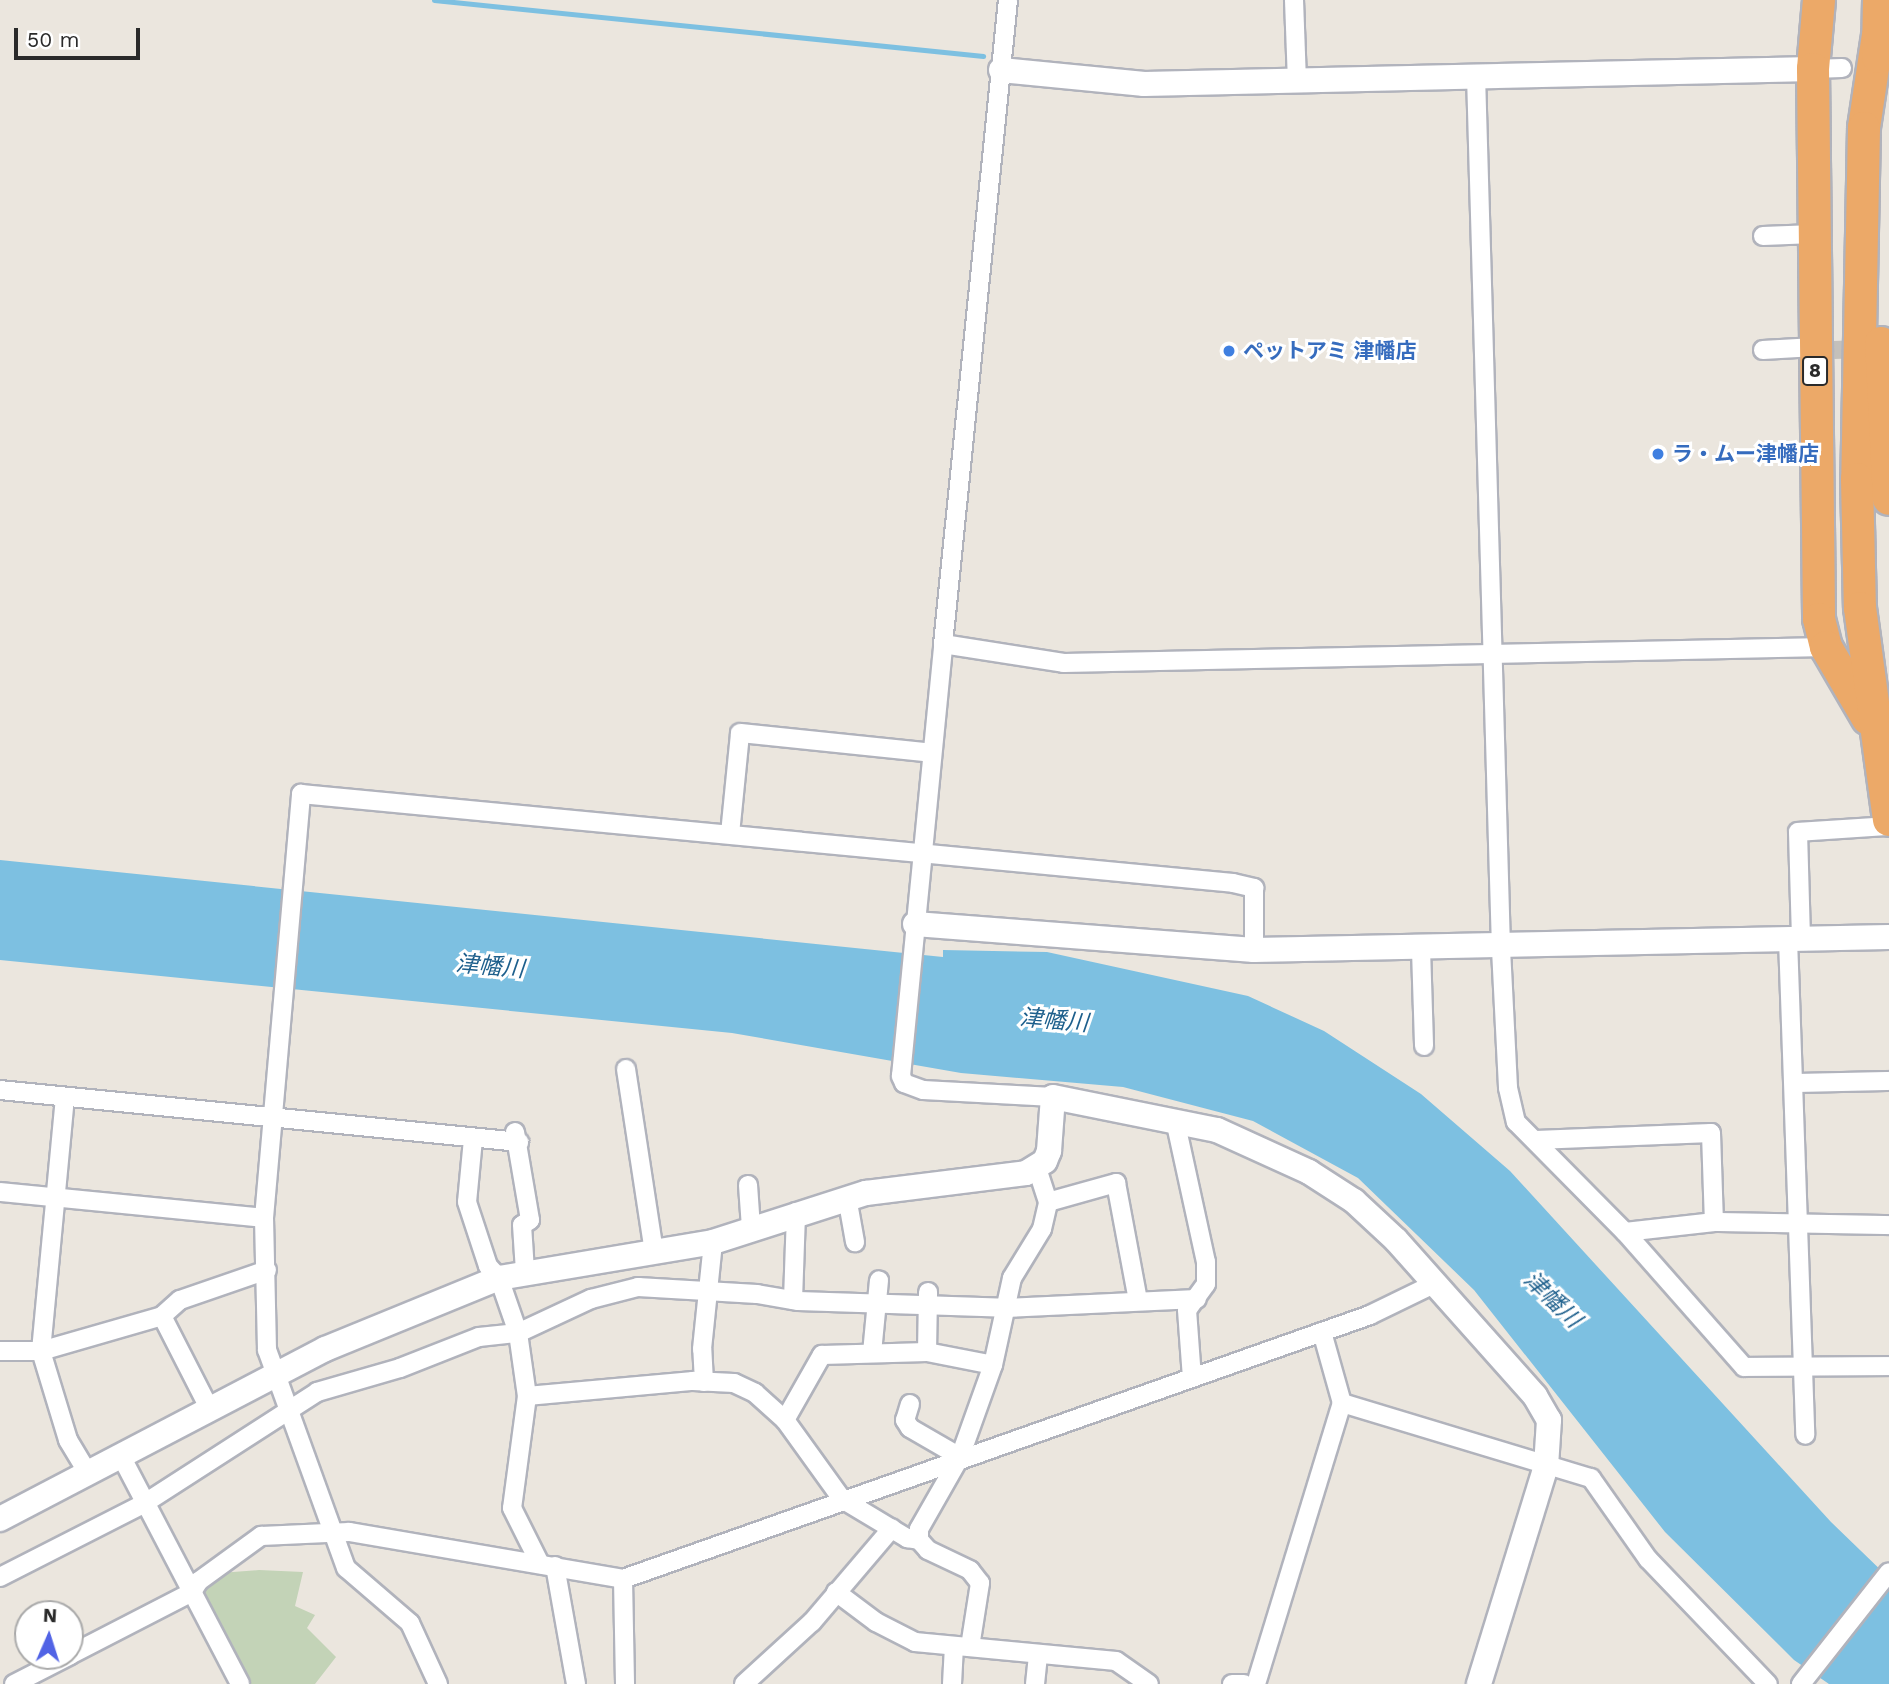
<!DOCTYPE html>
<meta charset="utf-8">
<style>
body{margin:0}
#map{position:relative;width:1889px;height:1684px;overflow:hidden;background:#ebe6de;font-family:"Work Sans","Noto Sans JP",sans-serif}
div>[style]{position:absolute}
.cemetery>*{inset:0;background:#c3d3b7}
.water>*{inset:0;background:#7dc0e1}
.stream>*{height:5px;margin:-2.5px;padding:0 2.5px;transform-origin:2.5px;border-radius:2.5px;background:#7dc0e1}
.street-tunnel>*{height:18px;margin-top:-9px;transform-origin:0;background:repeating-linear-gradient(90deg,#c4c0ba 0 18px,transparent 0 27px)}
.roads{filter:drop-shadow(2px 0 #b1b3bc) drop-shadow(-2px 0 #b1b3bc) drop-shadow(0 2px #b1b3bc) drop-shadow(0 -2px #b1b3bc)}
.street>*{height:18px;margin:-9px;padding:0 9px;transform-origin:9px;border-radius:9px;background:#fff}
.secondary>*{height:24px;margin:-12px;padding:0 12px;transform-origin:12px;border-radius:12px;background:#fff}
.highway>*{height:32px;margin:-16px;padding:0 16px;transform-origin:16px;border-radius:16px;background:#eca968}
.dots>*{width:19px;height:19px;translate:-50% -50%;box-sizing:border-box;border:4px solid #fff;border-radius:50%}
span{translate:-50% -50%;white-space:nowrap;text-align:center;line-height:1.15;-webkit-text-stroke:6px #fff;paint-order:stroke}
.shield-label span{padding:2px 5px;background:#fff;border:2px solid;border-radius:5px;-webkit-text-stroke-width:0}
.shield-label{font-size:19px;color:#2a2a2a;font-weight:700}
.shop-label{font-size:21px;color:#366cbe;font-weight:700}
.left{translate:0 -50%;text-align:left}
.water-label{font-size:23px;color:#1d5f8c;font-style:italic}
.north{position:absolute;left:14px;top:1600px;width:70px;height:70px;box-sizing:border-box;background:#fff;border:2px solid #aaa;border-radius:50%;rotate:3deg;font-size:19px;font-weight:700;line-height:28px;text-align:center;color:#2a2a2a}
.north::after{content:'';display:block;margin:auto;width:24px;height:32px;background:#5163e5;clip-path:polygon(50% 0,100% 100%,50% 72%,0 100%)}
.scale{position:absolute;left:14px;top:28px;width:126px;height:32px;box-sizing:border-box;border:4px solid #2a2a2a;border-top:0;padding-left:9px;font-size:21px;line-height:24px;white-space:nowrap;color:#2a2a2a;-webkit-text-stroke:5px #fff;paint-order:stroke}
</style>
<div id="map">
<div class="cemetery">
<div style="clip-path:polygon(259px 1570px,303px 1572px,295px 1606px,315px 1615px,307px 1628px,336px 1657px,315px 1684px,248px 1684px,200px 1588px,220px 1573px)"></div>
</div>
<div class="water">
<div style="clip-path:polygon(0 860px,943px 957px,943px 950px,1047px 952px,1248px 996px,1324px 1031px,1421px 1094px,1510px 1171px,1831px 1522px,1889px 1578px,1889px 1684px,1829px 1684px,1794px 1660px,1665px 1532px,1474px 1290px,1358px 1178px,1253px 1121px,1123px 1087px,961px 1073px,732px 1033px,0 960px)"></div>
</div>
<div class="stream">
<div style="left:434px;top:0;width:552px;rotate:5.82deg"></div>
</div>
<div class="street-tunnel">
<div style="left:1834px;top:350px;width:34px;rotate:-2deg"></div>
</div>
<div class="roads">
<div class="street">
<div style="left:1294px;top:0;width:81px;rotate:87.9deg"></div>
<div style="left:1813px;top:69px;width:29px;rotate:-2deg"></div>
<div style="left:1476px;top:75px;width:874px;rotate:88.36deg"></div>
<div style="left:1501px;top:949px;width:139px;rotate:87.1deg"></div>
<div style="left:1508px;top:1088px;width:35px;rotate:77deg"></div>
<div style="left:1516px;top:1122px;width:155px;rotate:45.3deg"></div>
<div style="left:1625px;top:1232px;width:180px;rotate:48.6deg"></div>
<div style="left:1744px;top:1367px;width:145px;rotate:-0.4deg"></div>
<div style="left:1763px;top:236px;width:51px;rotate:-2.2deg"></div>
<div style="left:1763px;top:350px;width:52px;rotate:-3.3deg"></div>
<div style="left:943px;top:644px;width:647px;rotate:-84.24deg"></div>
<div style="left:730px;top:834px;width:101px;rotate:-84.3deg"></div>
<div style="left:740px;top:733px;width:193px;rotate:5.9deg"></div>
<div style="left:1788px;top:939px;width:496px;rotate:88deg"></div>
<div style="left:1801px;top:939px;width:107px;rotate:-91.6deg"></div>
<div style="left:1798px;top:832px;width:91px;rotate:-3.8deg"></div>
<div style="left:1421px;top:949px;width:97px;rotate:88.2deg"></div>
<div style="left:626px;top:1069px;width:184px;rotate:81.3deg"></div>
<div style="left:1794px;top:1083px;width:95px;rotate:-1.2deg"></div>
<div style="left:0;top:1090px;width:522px;rotate:5.72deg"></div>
<div style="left:65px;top:1097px;width:255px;rotate:95.4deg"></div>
<div style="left:41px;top:1351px;width:93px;rotate:73.1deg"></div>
<div style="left:68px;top:1440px;width:39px;rotate:59deg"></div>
<div style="left:1053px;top:1097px;width:130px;rotate:-176.9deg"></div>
<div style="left:923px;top:1090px;width:20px;rotate:-160deg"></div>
<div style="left:904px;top:1083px;width:8px;rotate:-113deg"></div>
<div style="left:901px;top:1076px;width:434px;rotate:-84.4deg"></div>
<div style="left:943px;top:644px;width:122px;rotate:8.9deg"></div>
<div style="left:1064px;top:663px;width:762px;rotate:-1.2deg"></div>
<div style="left:1175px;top:1120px;width:145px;rotate:77.7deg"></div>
<div style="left:1206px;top:1262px;width:22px;rotate:90deg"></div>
<div style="left:1206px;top:1284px;width:32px;rotate:126deg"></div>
<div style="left:1187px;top:1310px;width:68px;rotate:85.8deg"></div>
<div style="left:515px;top:1132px;width:89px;rotate:80.3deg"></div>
<div style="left:530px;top:1220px;width:9px;rotate:148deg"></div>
<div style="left:522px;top:1225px;width:46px;rotate:86.3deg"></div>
<div style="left:473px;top:1139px;width:63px;rotate:95.4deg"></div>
<div style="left:467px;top:1202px;width:67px;rotate:71.8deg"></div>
<div style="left:488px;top:1266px;width:16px;rotate:47deg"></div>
<div style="left:499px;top:1278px;width:58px;rotate:70.9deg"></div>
<div style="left:518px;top:1333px;width:64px;rotate:81.9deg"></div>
<div style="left:527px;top:1396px;width:113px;rotate:97.6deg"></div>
<div style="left:512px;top:1508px;width:63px;rotate:63.4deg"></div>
<div style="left:1536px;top:1140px;width:175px;rotate:-2.3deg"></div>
<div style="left:1711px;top:1133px;width:89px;rotate:88.1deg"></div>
<div style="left:748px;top:1185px;width:43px;rotate:86deg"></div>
<div style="left:0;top:1192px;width:265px;rotate:5.6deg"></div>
<div style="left:847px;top:1197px;width:46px;rotate:79.9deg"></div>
<div style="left:1048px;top:1202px;width:71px;rotate:-15.6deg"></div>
<div style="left:1116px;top:1183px;width:120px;rotate:79.4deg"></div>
<div style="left:1625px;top:1232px;width:90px;rotate:-6.4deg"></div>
<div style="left:1714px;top:1222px;width:175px;rotate:1deg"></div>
<div style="left:793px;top:1300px;width:88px;rotate:-88deg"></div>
<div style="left:162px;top:1316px;width:24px;rotate:-42deg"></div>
<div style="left:180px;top:1300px;width:92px;rotate:-19deg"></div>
<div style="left:1322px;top:1332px;width:74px;rotate:74.3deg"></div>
<div style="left:1342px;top:1403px;width:260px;rotate:16.8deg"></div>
<div style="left:1591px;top:1478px;width:99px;rotate:54.9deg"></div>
<div style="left:1648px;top:1559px;width:173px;rotate:46.2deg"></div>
<div style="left:0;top:1351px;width:41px"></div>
<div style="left:41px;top:1351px;width:126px;rotate:-16.1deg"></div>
<div style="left:162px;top:1316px;width:106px;rotate:62.9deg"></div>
<div style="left:927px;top:1352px;width:60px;rotate:-89deg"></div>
<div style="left:872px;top:1353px;width:73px;rotate:-84.5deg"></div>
<div style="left:704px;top:1382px;width:33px;rotate:-93deg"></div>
<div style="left:702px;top:1349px;width:108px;rotate:-84.1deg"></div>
<div style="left:527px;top:1396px;width:167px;rotate:-5.2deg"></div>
<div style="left:693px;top:1381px;width:41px;rotate:2.8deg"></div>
<div style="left:734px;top:1383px;width:23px;rotate:25deg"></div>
<div style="left:755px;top:1393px;width:40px;rotate:42deg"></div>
<div style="left:785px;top:1420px;width:97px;rotate:54.2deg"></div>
<div style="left:842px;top:1499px;width:76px;rotate:31deg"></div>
<div style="left:907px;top:1538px;width:12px;rotate:9deg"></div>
<div style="left:910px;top:1404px;width:17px;rotate:107deg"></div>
<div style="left:905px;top:1420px;width:9px;rotate:58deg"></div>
<div style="left:910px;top:1428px;width:58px;rotate:30.1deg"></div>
<div style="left:785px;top:1420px;width:75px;rotate:-60.4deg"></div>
<div style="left:822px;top:1355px;width:105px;rotate:-1.6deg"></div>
<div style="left:927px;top:1352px;width:67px;rotate:11.1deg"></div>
<div style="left:121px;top:1456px;width:257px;rotate:62.4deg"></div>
<div style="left:555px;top:1566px;width:120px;rotate:79.9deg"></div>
<div style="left:0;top:1577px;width:163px;rotate:-27deg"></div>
<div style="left:145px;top:1503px;width:205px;rotate:-32.8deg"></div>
<div style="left:317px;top:1392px;width:86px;rotate:-16.1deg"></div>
<div style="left:400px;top:1368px;width:85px;rotate:-21.4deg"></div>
<div style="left:479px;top:1337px;width:39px;rotate:-6deg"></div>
<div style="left:518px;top:1333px;width:81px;rotate:-25deg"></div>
<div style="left:591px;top:1299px;width:49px;rotate:-14.3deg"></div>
<div style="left:638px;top:1287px;width:119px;rotate:3.4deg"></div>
<div style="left:757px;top:1294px;width:42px;rotate:9.7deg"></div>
<div style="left:798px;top:1301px;width:207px;rotate:1.9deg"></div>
<div style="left:1005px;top:1308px;width:192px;rotate:-2.7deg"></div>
<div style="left:623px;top:1579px;width:105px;rotate:88.9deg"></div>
<div style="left:836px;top:1592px;width:50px;rotate:36.9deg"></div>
<div style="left:876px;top:1622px;width:44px;rotate:27.1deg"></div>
<div style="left:915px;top:1642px;width:202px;rotate:5.4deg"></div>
<div style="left:1116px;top:1661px;width:40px;rotate:34.9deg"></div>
<div style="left:970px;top:1647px;width:65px;rotate:-81.1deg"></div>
<div style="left:980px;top:1583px;width:16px;rotate:-128deg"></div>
<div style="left:970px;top:1570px;width:47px;rotate:-154.5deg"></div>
<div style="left:928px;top:1550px;width:13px;rotate:-132deg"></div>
<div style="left:919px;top:1540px;width:11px;rotate:-90deg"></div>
<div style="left:919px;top:1529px;width:83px;rotate:-60.3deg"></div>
<div style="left:960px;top:1457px;width:98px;rotate:-70.3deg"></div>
<div style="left:993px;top:1365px;width:89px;rotate:-77.7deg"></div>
<div style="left:1012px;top:1278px;width:57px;rotate:-58.5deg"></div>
<div style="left:1042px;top:1229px;width:28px;rotate:-77deg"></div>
<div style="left:1048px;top:1202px;width:36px;rotate:-108deg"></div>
<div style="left:70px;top:1655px;width:137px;rotate:-27.3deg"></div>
<div style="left:192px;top:1592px;width:13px;rotate:-58deg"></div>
<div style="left:199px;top:1581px;width:77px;rotate:-36deg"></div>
<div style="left:261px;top:1536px;width:88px;rotate:-2.6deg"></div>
<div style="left:349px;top:1532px;width:278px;rotate:9.7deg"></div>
<div style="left:623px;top:1579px;width:792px;rotate:-19.46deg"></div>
<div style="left:1370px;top:1315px;width:73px;rotate:-25.9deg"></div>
<div style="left:14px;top:1684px;width:62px;rotate:-27deg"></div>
<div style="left:438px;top:1684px;width:67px;rotate:-114.7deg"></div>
<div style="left:410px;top:1623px;width:84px;rotate:-139.3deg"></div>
<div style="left:346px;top:1568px;width:232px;rotate:-109.9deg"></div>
<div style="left:267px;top:1350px;width:132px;rotate:-91.3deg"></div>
<div style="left:264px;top:1218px;width:426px;rotate:-85deg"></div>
<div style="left:301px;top:794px;width:936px;rotate:5.45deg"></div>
<div style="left:1233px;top:883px;width:22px;rotate:13deg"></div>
<div style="left:1254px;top:888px;width:62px;rotate:90deg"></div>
<div style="left:744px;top:1684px;width:92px;rotate:-42.4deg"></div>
<div style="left:812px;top:1622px;width:123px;rotate:-49.6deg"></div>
<div style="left:952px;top:1684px;width:36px;rotate:-87deg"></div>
<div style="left:1035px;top:1684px;width:30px;rotate:-84deg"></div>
<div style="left:1232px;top:1684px;width:12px"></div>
<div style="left:1256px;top:1684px;width:294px;rotate:-73deg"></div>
<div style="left:1801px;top:1684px;width:142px;rotate:-51.8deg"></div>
</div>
<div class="secondary">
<div style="left:1001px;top:70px;width:144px;rotate:5.6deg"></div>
<div style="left:1144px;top:84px;width:669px;rotate:-1.28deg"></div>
<div style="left:915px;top:924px;width:340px;rotate:4.4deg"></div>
<div style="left:1254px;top:950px;width:635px;rotate:-1.17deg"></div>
<div style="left:0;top:1519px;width:367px;rotate:-27.6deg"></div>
<div style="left:325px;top:1349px;width:188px;rotate:-22.2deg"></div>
<div style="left:499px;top:1278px;width:217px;rotate:-9.5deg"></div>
<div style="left:713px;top:1242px;width:161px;rotate:-17.8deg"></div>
<div style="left:866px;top:1193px;width:161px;rotate:-7.1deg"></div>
<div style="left:1026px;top:1173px;width:22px;rotate:-32deg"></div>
<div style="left:1045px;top:1161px;width:11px;rotate:-68deg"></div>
<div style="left:1049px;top:1151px;width:54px;rotate:-85.8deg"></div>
<div style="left:1053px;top:1097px;width:167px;rotate:11.4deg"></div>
<div style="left:1217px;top:1130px;width:101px;rotate:24.5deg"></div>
<div style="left:1309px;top:1172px;width:54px;rotate:32.8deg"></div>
<div style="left:1354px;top:1201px;width:57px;rotate:42.9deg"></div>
<div style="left:1396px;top:1240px;width:209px;rotate:48.3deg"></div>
<div style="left:1535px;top:1396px;width:28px;rotate:60deg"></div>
<div style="left:1549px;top:1420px;width:46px;rotate:93.7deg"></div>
<div style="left:1546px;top:1466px;width:228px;rotate:107.1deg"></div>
</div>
<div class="highway">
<div style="left:1819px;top:0;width:69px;rotate:95deg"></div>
<div style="left:1813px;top:69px;width:550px;rotate:89.37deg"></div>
<div style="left:1819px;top:619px;width:29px;rotate:76deg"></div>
<div style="left:1826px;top:647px;width:83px;rotate:59.7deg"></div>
<div style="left:1878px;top:35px;width:94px;rotate:98.6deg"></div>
<div style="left:1864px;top:128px;width:351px;rotate:91.1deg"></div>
<div style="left:1857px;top:479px;width:129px;rotate:88.7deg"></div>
<div style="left:1860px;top:608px;width:214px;rotate:82.2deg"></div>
<div style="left:1878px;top:57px;width:57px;rotate:-89deg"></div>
<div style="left:1881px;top:343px;width:156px;rotate:87.1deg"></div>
</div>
</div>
<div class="dots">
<div style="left:1229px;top:351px;background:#3f7fe0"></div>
<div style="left:1658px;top:454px;background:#3f7fe0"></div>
</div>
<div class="shield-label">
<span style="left:1815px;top:371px">8</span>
</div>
<div class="shop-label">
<span class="left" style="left:1243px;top:351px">ペットアミ 津幡店</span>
<span class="left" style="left:1672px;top:454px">ラ・ムー津幡店</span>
</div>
<div class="water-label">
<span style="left:490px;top:967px;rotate:5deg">津幡川</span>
<span style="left:1054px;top:1021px;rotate:5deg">津幡川</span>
<span style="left:1552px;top:1300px;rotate:44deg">津幡川</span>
</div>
<div class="north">N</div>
<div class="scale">50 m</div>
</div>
